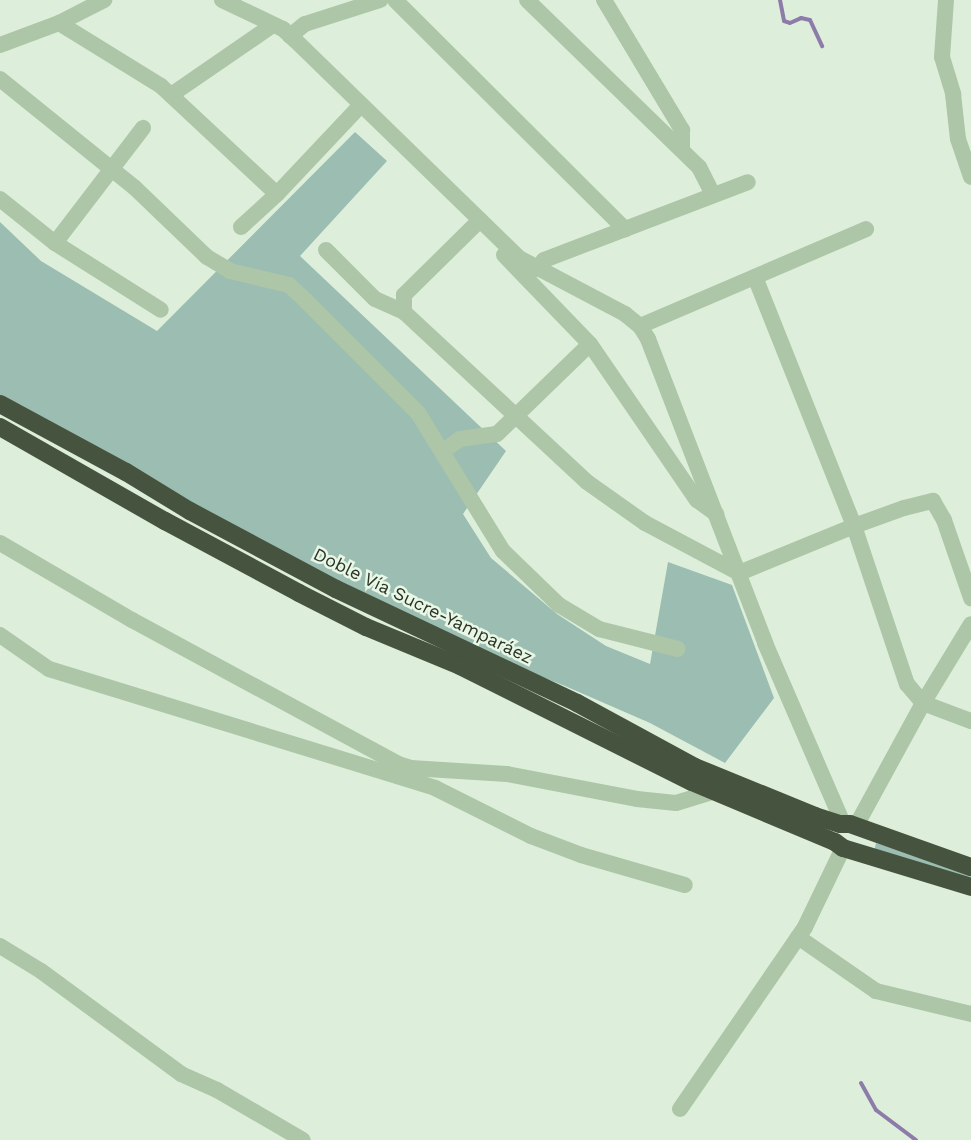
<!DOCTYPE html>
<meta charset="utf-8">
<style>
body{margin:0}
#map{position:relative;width:971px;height:1140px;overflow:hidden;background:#ddefda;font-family:"Work Sans",sans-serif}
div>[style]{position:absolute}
.green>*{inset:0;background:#9cbdb2}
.stream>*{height:4px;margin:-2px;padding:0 2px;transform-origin:2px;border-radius:2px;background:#8d7caa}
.minor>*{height:16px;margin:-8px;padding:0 8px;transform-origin:8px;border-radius:8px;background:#aec6a8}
.highway>*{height:18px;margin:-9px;padding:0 9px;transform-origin:9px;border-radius:9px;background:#46543f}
span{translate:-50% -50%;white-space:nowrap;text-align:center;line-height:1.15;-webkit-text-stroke:5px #e8f7e6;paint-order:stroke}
.street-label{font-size:18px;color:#2c3327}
</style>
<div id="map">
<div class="green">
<div style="clip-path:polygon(355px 132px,387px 161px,300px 256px,506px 451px,463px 514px,491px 558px,557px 614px,606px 646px,650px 664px,668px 562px,732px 585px,774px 698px,725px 763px,650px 723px,565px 686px,456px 643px,0 404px,0 222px,41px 261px,157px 331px)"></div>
<div style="clip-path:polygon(876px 843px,971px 872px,971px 881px,874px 852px)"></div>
</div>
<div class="stream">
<div style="left:780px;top:0;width:21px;rotate:79deg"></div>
<div style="left:784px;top:21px;width:6px;rotate:18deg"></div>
<div style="left:790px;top:23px;width:12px;rotate:-24deg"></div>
<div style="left:801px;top:18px;width:9px;rotate:13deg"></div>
<div style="left:810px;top:20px;width:29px;rotate:65deg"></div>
<div style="left:861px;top:1083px;width:31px;rotate:61deg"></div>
<div style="left:876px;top:1110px;width:50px;rotate:36.9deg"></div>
</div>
<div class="minor">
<div style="left:222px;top:0;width:68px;rotate:25.4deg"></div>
<div style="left:283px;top:29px;width:16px;rotate:43deg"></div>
<div style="left:295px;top:40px;width:313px;rotate:44.2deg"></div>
<div style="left:519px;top:258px;width:120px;rotate:27.8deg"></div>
<div style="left:625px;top:314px;width:19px;rotate:39deg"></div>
<div style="left:640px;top:326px;width:15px;rotate:58deg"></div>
<div style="left:648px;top:339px;width:326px;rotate:68.9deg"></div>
<div style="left:765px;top:643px;width:196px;rotate:66.6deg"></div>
<div style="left:395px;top:0;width:325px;rotate:44.9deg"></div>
<div style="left:527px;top:0;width:240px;rotate:44.2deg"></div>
<div style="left:699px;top:167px;width:31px;rotate:63deg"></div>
<div style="left:604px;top:0;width:152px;rotate:59deg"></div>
<div style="left:682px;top:130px;width:19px;rotate:90deg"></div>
<div style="left:946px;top:0;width:57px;rotate:94deg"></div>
<div style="left:942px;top:57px;width:39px;rotate:73deg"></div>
<div style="left:953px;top:94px;width:45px;rotate:83.7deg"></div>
<div style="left:958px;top:139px;width:40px;rotate:71.1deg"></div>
<div style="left:59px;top:23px;width:120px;rotate:31.7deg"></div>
<div style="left:161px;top:86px;width:158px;rotate:43deg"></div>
<div style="left:290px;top:36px;width:19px;rotate:-39deg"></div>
<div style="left:305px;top:24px;width:79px;rotate:-17.7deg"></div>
<div style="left:0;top:45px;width:63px;rotate:-20.4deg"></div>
<div style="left:59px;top:23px;width:51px;rotate:-27.1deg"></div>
<div style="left:0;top:79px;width:172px;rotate:38.9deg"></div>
<div style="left:134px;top:187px;width:101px;rotate:43.8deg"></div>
<div style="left:207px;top:257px;width:27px;rotate:31deg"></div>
<div style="left:230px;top:271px;width:61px;rotate:13.3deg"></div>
<div style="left:289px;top:285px;width:23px;rotate:43deg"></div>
<div style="left:306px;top:301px;width:158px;rotate:45deg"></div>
<div style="left:418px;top:413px;width:162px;rotate:58.4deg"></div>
<div style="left:503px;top:551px;width:78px;rotate:44deg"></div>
<div style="left:559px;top:605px;width:47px;rotate:31deg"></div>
<div style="left:599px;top:629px;width:81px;rotate:14.2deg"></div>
<div style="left:171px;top:95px;width:124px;rotate:-34.5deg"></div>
<div style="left:0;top:199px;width:70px;rotate:38.7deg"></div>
<div style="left:55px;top:243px;width:125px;rotate:32.3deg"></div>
<div style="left:480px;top:220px;width:107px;rotate:135.4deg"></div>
<div style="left:404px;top:295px;width:17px;rotate:90deg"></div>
<div style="left:404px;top:312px;width:250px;rotate:42.9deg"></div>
<div style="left:587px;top:482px;width:71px;rotate:35.3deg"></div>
<div style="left:645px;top:523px;width:106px;rotate:28deg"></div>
<div style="left:739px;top:573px;width:124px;rotate:-22.2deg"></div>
<div style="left:854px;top:526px;width:53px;rotate:-19.8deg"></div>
<div style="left:904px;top:508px;width:30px;rotate:-14deg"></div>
<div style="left:933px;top:501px;width:22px;rotate:60deg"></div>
<div style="left:944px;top:520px;width:83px;rotate:70.9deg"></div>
<div style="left:241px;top:227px;width:49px;rotate:-42.5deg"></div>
<div style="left:277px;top:194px;width:122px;rotate:-46.7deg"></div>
<div style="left:55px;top:243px;width:145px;rotate:-52.6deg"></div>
<div style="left:326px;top:250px;width:69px;rotate:45deg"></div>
<div style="left:375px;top:299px;width:32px;rotate:24deg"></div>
<div style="left:504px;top:255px;width:124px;rotate:46deg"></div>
<div style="left:590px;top:344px;width:189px;rotate:55.6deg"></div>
<div style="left:697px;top:500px;width:24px;rotate:36deg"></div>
<div style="left:536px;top:269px;width:12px;rotate:-48deg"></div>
<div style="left:544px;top:260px;width:218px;rotate:-20.9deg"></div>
<div style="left:755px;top:277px;width:268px;rotate:68.3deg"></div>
<div style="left:854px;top:526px;width:167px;rotate:71.5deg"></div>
<div style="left:907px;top:684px;width:25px;rotate:50deg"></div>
<div style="left:923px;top:703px;width:51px;rotate:20.6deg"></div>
<div style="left:640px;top:326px;width:246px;rotate:-23.2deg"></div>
<div style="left:443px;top:451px;width:21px;rotate:-35deg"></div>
<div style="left:460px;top:439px;width:37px;rotate:-8deg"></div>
<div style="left:497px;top:434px;width:129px;rotate:-44.1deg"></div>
<div style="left:0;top:543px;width:153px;rotate:30.3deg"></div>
<div style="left:132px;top:620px;width:302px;rotate:28.4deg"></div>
<div style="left:398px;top:764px;width:14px;rotate:17deg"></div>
<div style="left:411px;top:768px;width:96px;rotate:3.6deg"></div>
<div style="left:507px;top:774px;width:132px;rotate:10.9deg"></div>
<div style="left:637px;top:799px;width:39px;rotate:6deg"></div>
<div style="left:676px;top:803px;width:39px;rotate:-17deg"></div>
<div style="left:713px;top:792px;width:9px;rotate:-49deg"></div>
<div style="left:0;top:635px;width:60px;rotate:34.8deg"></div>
<div style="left:49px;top:669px;width:404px;rotate:17.1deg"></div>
<div style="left:435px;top:788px;width:107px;rotate:26.6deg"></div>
<div style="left:531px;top:836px;width:53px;rotate:20.8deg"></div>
<div style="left:581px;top:855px;width:108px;rotate:16.1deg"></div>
<div style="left:856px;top:826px;width:140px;rotate:-61.4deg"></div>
<div style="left:923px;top:703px;width:92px;rotate:-58.7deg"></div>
<div style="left:798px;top:937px;width:95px;rotate:34.7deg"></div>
<div style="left:876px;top:991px;width:98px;rotate:13.6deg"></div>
<div style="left:0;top:946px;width:48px;rotate:31.4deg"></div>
<div style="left:41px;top:971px;width:174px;rotate:36.3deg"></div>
<div style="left:181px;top:1074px;width:39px;rotate:24deg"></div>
<div style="left:217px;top:1090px;width:99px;rotate:30.2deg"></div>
<div style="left:680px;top:1109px;width:221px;rotate:-55.5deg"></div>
<div style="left:805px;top:927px;width:88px;rotate:-64.3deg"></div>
</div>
<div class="highway">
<div style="left:0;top:404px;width:143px;rotate:28.4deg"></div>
<div style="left:126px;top:472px;width:75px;rotate:31.4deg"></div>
<div style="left:190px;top:511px;width:166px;rotate:28.1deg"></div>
<div style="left:336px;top:589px;width:267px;rotate:25.3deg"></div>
<div style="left:577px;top:703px;width:134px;rotate:28.5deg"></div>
<div style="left:695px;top:767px;width:130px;rotate:22.2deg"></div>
<div style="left:815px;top:816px;width:26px;rotate:18deg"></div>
<div style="left:840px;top:824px;width:10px"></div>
<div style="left:850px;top:824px;width:128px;rotate:19.6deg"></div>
<div style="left:0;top:427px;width:190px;rotate:29.7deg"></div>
<div style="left:165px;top:521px;width:152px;rotate:28.2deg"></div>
<div style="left:299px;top:593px;width:75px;rotate:26.9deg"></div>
<div style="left:366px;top:627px;width:102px;rotate:22.5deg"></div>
<div style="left:460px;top:666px;width:259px;rotate:26.6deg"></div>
<div style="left:692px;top:782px;width:155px;rotate:22.8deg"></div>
<div style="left:835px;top:842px;width:10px;rotate:37deg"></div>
<div style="left:843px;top:848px;width:134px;rotate:16.9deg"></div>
</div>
<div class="street-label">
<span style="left:423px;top:606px;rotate:26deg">Doble Vía Sucre-Yamparáez</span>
</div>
</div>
